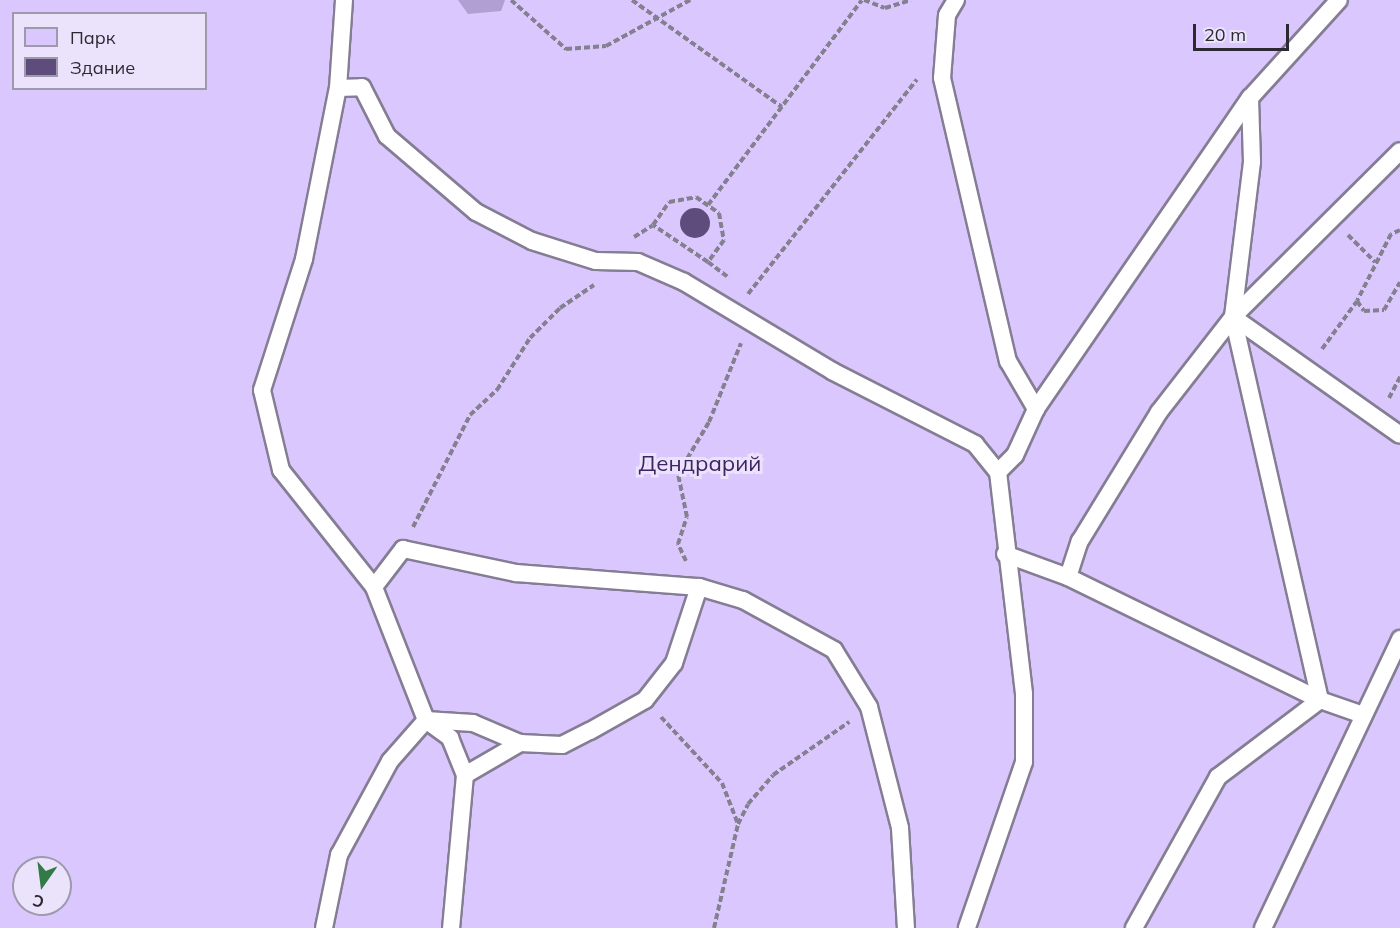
<!DOCTYPE html>
<meta charset="utf-8">
<style>
body{margin:0}
#map{position:relative;width:1400px;height:928px;overflow:hidden;background:#eae3fb;font-family:Mulish,sans-serif}
div>[style]{position:absolute}
.green>*{inset:0;background:#d9c7fd}
.water>*{inset:0;background:#b19ed3}
.building>*{inset:0;background:#5e4c7c}
.round{border-radius:50%}
.path>*{height:4px;margin-top:-2px;transform-origin:0;background:repeating-linear-gradient(90deg,#858090 0 6px,transparent 0 9px)}
.roads{filter:drop-shadow(2px 0 #857d93) drop-shadow(-2px 0 #857d93) drop-shadow(0 2px #857d93) drop-shadow(0 -2px #857d93)}
.lane>*{height:16px;margin:-8px;padding:0 8px;transform-origin:8px;border-radius:8px;background:#fff}
span{translate:-50% -50%;white-space:nowrap;text-align:center;line-height:1.15;-webkit-text-stroke:6px #eae3fb;paint-order:stroke}
.park-label{font-size:22px;color:#3e2362}
.legend{position:absolute;left:12px;top:12px;width:195px;height:78px;box-sizing:border-box;background:#eae3fb;border:2px solid #9e99ab;margin:0;padding:8px 10px;list-style:none;font-size:18px;color:#2c2932}
.legend li{display:flex;align-items:center;gap:12px;height:30px}
.legend b{width:30px;border:2px solid #9e99ab}
.north{position:absolute;left:12px;top:856px;width:60px;height:60px;box-sizing:border-box;background:#eae3fb;border:2px solid #9e99ab;border-radius:50%;rotate:194deg;font-size:16px;font-weight:700;line-height:24px;text-align:center;color:#2c2932}
.north::after{content:'';display:block;margin:auto;width:21px;height:27px;background:#327a46;clip-path:polygon(50% 0,100% 100%,50% 72%,0 100%)}
.scale{position:absolute;left:1193px;top:24px;width:96px;height:27px;box-sizing:border-box;border:3px solid #2c2932;border-top:0;padding-left:8px;font-size:18px;line-height:21px;white-space:nowrap;color:#2c2932;-webkit-text-stroke:4px #eae3fb;paint-order:stroke}
</style>
<div id="map">
<div class="green">
<div style="clip-path:polygon(evenodd,0 0,1400px 0,1400px 928px,0 928px,0 0,14px 14px,206px 14px,206px 88px,14px 88px,14px 14px,0 0,24px 868px,60px 868px,60px 904px,24px 904px,24px 868px)"></div>
</div>
<div class="water">
<div style="clip-path:polygon(458px 0,505px 0,501px 11px,468px 14px)"></div>
</div>
<div class="building">
<div class="round" style="left:680px;top:208px;width:30px;height:30px"></div>
</div>
<div class="path">
<div style="left:511px;top:0;width:74px;rotate:41.7deg"></div>
<div style="left:566px;top:49px;width:40px;rotate:-4.3deg"></div>
<div style="left:606px;top:46px;width:96px;rotate:-28.7deg"></div>
<div style="left:632px;top:0;width:184px;rotate:35.5deg"></div>
<div style="left:864px;top:0;width:22px;rotate:21deg"></div>
<div style="left:885px;top:8px;width:27px;rotate:-17deg"></div>
<div style="left:708px;top:205px;width:256px;rotate:-53.1deg"></div>
<div style="left:1400px;top:230px;width:10px;rotate:156deg"></div>
<div style="left:1391px;top:234px;width:75px;rotate:116.9deg"></div>
<div style="left:1357px;top:301px;width:12px;rotate:55deg"></div>
<div style="left:1364px;top:311px;width:20px;rotate:-3deg"></div>
<div style="left:1384px;top:310px;width:32px;rotate:-60deg"></div>
<div style="left:1348px;top:235px;width:38px;rotate:45deg"></div>
<div style="left:634px;top:237px;width:22px;rotate:-32deg"></div>
<div style="left:653px;top:225px;width:28px;rotate:-55deg"></div>
<div style="left:669px;top:202px;width:27px;rotate:-10deg"></div>
<div style="left:696px;top:197px;width:28px;rotate:35deg"></div>
<div style="left:719px;top:213px;width:27px;rotate:80deg"></div>
<div style="left:724px;top:240px;width:27px;rotate:126deg"></div>
<div style="left:708px;top:262px;width:66px;rotate:-146.1deg"></div>
<div style="left:708px;top:262px;width:26px;rotate:37deg"></div>
<div style="left:748px;top:294px;width:273px;rotate:-51.8deg"></div>
<div style="left:1322px;top:349px;width:59px;rotate:-53.9deg"></div>
<div style="left:1389px;top:398px;width:24px;rotate:-62deg"></div>
<div style="left:413px;top:527px;width:126px;rotate:-63deg"></div>
<div style="left:470px;top:415px;width:37px;rotate:-43deg"></div>
<div style="left:497px;top:390px;width:62px;rotate:-57.6deg"></div>
<div style="left:530px;top:338px;width:42px;rotate:-45deg"></div>
<div style="left:560px;top:308px;width:41px;rotate:-34.1deg"></div>
<div style="left:686px;top:561px;width:19px;rotate:-115deg"></div>
<div style="left:678px;top:544px;width:28px;rotate:-72deg"></div>
<div style="left:687px;top:517px;width:44px;rotate:-101.8deg"></div>
<div style="left:678px;top:474px;width:61px;rotate:-59.2deg"></div>
<div style="left:709px;top:422px;width:85px;rotate:-67.9deg"></div>
<div style="left:661px;top:717px;width:90px;rotate:47.3deg"></div>
<div style="left:722px;top:783px;width:44px;rotate:68.7deg"></div>
<div style="left:714px;top:928px;width:107px;rotate:-77deg"></div>
<div style="left:738px;top:824px;width:22px;rotate:-63deg"></div>
<div style="left:748px;top:804px;width:38px;rotate:-49deg"></div>
<div style="left:773px;top:775px;width:93px;rotate:-34.9deg"></div>
</div>
<div class="roads">
<div class="lane">
<div style="left:956px;top:0;width:17px;rotate:121deg"></div>
<div style="left:947px;top:15px;width:63px;rotate:94.5deg"></div>
<div style="left:942px;top:78px;width:291px;rotate:76.9deg"></div>
<div style="left:1008px;top:361px;width:56px;rotate:59.7deg"></div>
<div style="left:1036px;top:409px;width:51px;rotate:114.5deg"></div>
<div style="left:1015px;top:455px;width:24px;rotate:135deg"></div>
<div style="left:338px;top:88px;width:24px;rotate:-2deg"></div>
<div style="left:362px;top:87px;width:55px;rotate:63deg"></div>
<div style="left:387px;top:136px;width:117px;rotate:40.5deg"></div>
<div style="left:476px;top:212px;width:63px;rotate:27.4deg"></div>
<div style="left:532px;top:241px;width:67px;rotate:17.4deg"></div>
<div style="left:596px;top:261px;width:42px;rotate:1.4deg"></div>
<div style="left:638px;top:262px;width:50px;rotate:23.5deg"></div>
<div style="left:684px;top:282px;width:173px;rotate:31deg"></div>
<div style="left:832px;top:371px;width:161px;rotate:27deg"></div>
<div style="left:975px;top:444px;width:36px;rotate:51deg"></div>
<div style="left:998px;top:472px;width:224px;rotate:83.3deg"></div>
<div style="left:1024px;top:694px;width:68px;rotate:90deg"></div>
<div style="left:1024px;top:762px;width:176px;rotate:109deg"></div>
<div style="left:1250px;top:98px;width:64px;rotate:88.2deg"></div>
<div style="left:1252px;top:162px;width:156px;rotate:97deg"></div>
<div style="left:1233px;top:317px;width:204px;rotate:35.2deg"></div>
<div style="left:1233px;top:317px;width:393px;rotate:77.2deg"></div>
<div style="left:1320px;top:700px;width:46px;rotate:19.2deg"></div>
<div style="left:1036px;top:409px;width:378px;rotate:-55.5deg"></div>
<div style="left:1250px;top:98px;width:132px;rotate:-47.8deg"></div>
<div style="left:1005px;top:554px;width:67px;rotate:20.1deg"></div>
<div style="left:1068px;top:577px;width:38px;rotate:-72deg"></div>
<div style="left:1080px;top:541px;width:151px;rotate:-58.5deg"></div>
<div style="left:1159px;top:412px;width:120px;rotate:-52.1deg"></div>
<div style="left:1233px;top:317px;width:235px;rotate:-44.8deg"></div>
<div style="left:1068px;top:577px;width:280px;rotate:26deg"></div>
<div style="left:1320px;top:700px;width:128px;rotate:143deg"></div>
<div style="left:1218px;top:777px;width:173px;rotate:119.1deg"></div>
<div style="left:374px;top:587px;width:48px;rotate:-52.7deg"></div>
<div style="left:403px;top:549px;width:116px;rotate:12deg"></div>
<div style="left:516px;top:573px;width:184px;rotate:4.4deg"></div>
<div style="left:699px;top:587px;width:46px;rotate:16.5deg"></div>
<div style="left:743px;top:600px;width:104px;rotate:28.8deg"></div>
<div style="left:834px;top:650px;width:67px;rotate:58.4deg"></div>
<div style="left:869px;top:707px;width:125px;rotate:75.6deg"></div>
<div style="left:900px;top:828px;width:100px;rotate:86.6deg"></div>
<div style="left:426px;top:720px;width:47px;rotate:3.7deg"></div>
<div style="left:473px;top:723px;width:51px;rotate:23.1deg"></div>
<div style="left:520px;top:743px;width:42px;rotate:2.7deg"></div>
<div style="left:562px;top:745px;width:31px;rotate:-27deg"></div>
<div style="left:590px;top:731px;width:63px;rotate:-29.4deg"></div>
<div style="left:645px;top:700px;width:47px;rotate:-51.9deg"></div>
<div style="left:674px;top:663px;width:80px;rotate:-71.8deg"></div>
<div style="left:427px;top:721px;width:29px;rotate:36deg"></div>
<div style="left:450px;top:738px;width:40px;rotate:68deg"></div>
<div style="left:465px;top:775px;width:154px;rotate:95.2deg"></div>
<div style="left:465px;top:775px;width:64px;rotate:-30.2deg"></div>
<div style="left:324px;top:928px;width:75px;rotate:-78.4deg"></div>
<div style="left:339px;top:855px;width:107px;rotate:-61.5deg"></div>
<div style="left:390px;top:761px;width:55px;rotate:-48.7deg"></div>
<div style="left:426px;top:720px;width:143px;rotate:-111.4deg"></div>
<div style="left:374px;top:587px;width:149px;rotate:-128.5deg"></div>
<div style="left:281px;top:470px;width:82px;rotate:-103.4deg"></div>
<div style="left:262px;top:390px;width:138px;rotate:-72.2deg"></div>
<div style="left:304px;top:259px;width:174px;rotate:-78.8deg"></div>
<div style="left:338px;top:88px;width:88px;rotate:-86.1deg"></div>
<div style="left:1263px;top:928px;width:320px;rotate:-64.6deg"></div>
</div>
</div>
<div class="park-label">
<span style="left:700px;top:464px">Дендрарий</span>
</div>
<ul class="legend">
<li><b style="height:16px;background:#d9c7fd"></b>Парк</li>
<li><b style="height:16px;background:#5e4c7c"></b>Здание</li>
</ul>
<div class="north">С</div>
<div class="scale">20 m</div>
</div>
